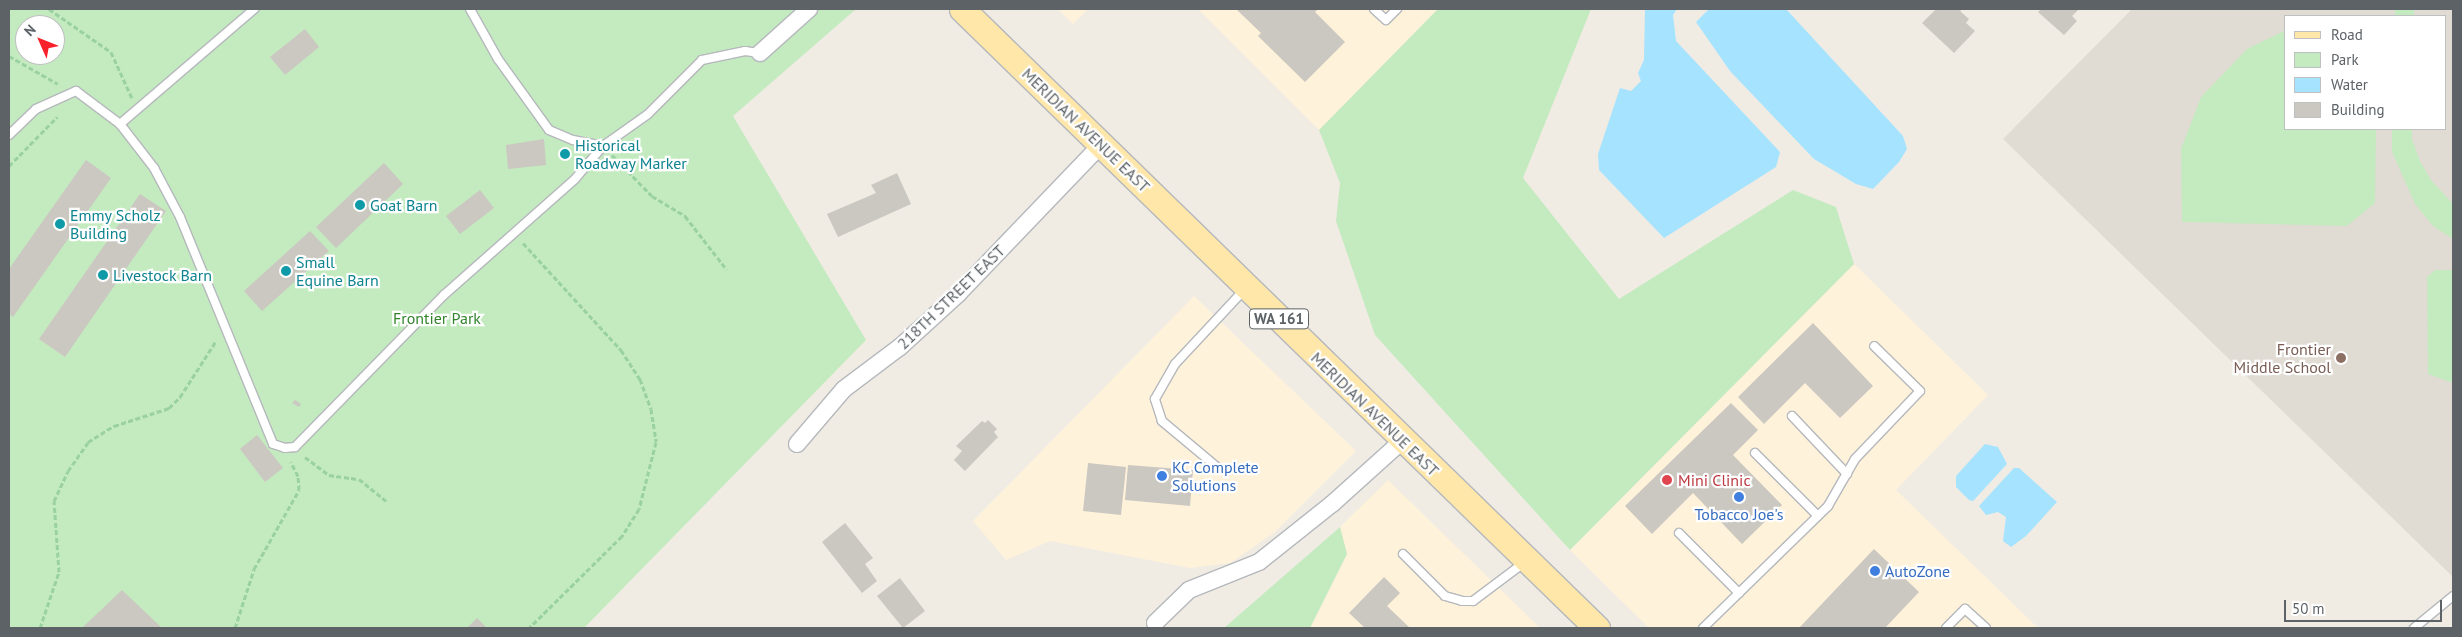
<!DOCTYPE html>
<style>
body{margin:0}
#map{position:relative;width:2462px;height:637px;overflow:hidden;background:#f0ece4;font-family:"PT Sans",sans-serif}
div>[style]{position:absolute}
.commercial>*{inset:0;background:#fff2da}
.education>*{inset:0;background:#e0dbd3}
.green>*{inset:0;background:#c4eabf}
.water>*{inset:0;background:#a5e3ff}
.building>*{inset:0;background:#cbc7c1}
.path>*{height:3px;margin-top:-1.5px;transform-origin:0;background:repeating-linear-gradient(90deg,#99d1a2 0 5px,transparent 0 7.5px)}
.roads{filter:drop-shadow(1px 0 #b5b8bc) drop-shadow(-1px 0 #b5b8bc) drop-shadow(0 1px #b5b8bc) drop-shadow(0 -1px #b5b8bc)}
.lane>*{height:8px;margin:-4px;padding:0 4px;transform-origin:4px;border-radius:4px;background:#fff}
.street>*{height:16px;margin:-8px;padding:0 8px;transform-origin:8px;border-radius:8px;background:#fff}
.primary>*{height:25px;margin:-12.5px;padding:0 12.5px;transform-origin:12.5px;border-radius:12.5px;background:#ffe7aa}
.dots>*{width:14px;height:14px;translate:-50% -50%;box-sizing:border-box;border:2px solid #fff;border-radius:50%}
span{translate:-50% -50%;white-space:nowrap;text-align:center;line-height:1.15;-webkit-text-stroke:4.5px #fff;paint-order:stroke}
.shield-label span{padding:1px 4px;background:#fff;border:1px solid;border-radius:4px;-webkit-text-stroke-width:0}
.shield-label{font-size:15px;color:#5c6266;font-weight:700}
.street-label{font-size:16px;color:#5c6266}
.culture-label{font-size:16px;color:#0d838f}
.left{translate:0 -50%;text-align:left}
.park-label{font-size:16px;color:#33842d}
.education-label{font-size:16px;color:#785e54}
.right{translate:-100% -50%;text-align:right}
.shop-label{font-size:16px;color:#366cbe}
.health-label{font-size:16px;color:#be3a42}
.frame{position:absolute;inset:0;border:10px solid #5c6266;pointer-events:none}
.legend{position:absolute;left:2284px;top:15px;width:162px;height:115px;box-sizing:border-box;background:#fff;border:1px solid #bec0c2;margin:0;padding:6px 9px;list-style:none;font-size:15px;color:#5c6266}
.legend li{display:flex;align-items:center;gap:10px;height:25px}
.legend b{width:25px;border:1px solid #bec0c2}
.north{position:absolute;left:15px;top:15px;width:50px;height:50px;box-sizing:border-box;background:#fff;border:1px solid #bec0c2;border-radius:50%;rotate:314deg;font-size:14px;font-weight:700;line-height:20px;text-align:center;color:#5c6266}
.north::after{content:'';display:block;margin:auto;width:18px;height:22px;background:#f9222b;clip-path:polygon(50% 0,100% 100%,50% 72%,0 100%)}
.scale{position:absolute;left:2284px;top:600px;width:158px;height:22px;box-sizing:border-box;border:2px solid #5c6266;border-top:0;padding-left:6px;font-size:15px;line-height:18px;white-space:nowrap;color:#5c6266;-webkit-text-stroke:4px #fff;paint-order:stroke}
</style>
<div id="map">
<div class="commercial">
<div style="clip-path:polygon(1058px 9px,1088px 9px,1073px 24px)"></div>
<div style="clip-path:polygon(1198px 9px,1438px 9px,1319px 130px)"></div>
<div style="clip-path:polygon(1854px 264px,1988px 395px,1896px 490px,2038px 628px,1649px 628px,1570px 550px)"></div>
<div style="clip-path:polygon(1194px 296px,1356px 451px,1274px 533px,1230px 563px,1190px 568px,1050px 541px,1006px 560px,973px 521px)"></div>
<div style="clip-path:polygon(1388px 480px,1540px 628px,1310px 628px,1347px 554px,1340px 527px)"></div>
</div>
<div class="education">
<div style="clip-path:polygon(evenodd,2132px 9px,2453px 9px,2453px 577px,2003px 139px,2132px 9px,2286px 16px,2446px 16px,2446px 129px,2286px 129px,2286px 16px)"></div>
</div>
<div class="green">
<div style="clip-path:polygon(evenodd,9px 9px,856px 9px,733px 116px,866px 340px,584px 628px,9px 628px,9px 9px,25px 25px,55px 25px,55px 55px,25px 55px,25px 25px)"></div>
<div style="clip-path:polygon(1438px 9px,1591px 9px,1523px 178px,1619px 299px,1793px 190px,1836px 207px,1854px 264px,1570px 550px,1375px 335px,1336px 221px,1340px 183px,1319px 130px)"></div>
<div style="clip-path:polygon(2395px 9px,2414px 9px,2414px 16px,2395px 16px)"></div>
<div style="clip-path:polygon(2286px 30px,2286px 129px,2376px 129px,2375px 203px,2347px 226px,2182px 222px,2181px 149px,2201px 97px,2247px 49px)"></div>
<div style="clip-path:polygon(2392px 129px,2412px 129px,2412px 139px,2420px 161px,2431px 180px,2453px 204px,2453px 239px,2433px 226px,2415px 204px,2392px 152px)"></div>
<div style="clip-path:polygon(2435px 270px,2453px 270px,2453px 383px,2428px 374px,2427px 277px)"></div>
<div style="clip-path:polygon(1340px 527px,1347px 554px,1310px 628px,1224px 628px)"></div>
</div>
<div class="water">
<div style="clip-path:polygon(1645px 9px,1677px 9px,1673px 15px,1676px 41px,1780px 152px,1776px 167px,1664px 238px,1599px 170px,1598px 154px,1620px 88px,1631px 91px,1641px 81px,1638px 73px,1644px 60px)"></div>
<div style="clip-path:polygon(1709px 9px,1786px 9px,1903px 136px,1907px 149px,1899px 162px,1873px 189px,1856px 184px,1814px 159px,1730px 71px,1696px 22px)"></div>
<div style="clip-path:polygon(1985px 444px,1998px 447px,2007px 464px,1973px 501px,1969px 500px,1956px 487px,1956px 476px)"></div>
<div style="clip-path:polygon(2014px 468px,2019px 468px,2057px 502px,2026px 536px,2011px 547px,2003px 541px,2006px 517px,1998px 512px,1986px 515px,1979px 506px)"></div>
</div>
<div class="building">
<div style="clip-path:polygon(1236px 9px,1318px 9px,1315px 12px,1345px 42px,1305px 82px,1258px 36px,1261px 33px)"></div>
<div style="clip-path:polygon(1936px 9px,1963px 9px,1960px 11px,1969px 19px,1966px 23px,1975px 31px,1954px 53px,1922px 23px)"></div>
<div style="clip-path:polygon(2041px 9px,2079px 9px,2072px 16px,2077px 21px,2064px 35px,2038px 12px)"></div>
<div style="clip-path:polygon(305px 29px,319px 47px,285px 75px,270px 57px)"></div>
<div style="clip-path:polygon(544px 139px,546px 165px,508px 169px,506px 145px)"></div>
<div style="clip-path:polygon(86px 160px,111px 178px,13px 317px,9px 314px,9px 269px)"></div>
<div style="clip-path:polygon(384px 163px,403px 184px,336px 248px,316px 227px)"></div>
<div style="clip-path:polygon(897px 173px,911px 204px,838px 237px,827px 214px,876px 193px,871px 185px)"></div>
<div style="clip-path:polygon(480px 190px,494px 208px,460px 234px,446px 216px)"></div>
<div style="clip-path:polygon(140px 194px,166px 211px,65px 357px,39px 339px)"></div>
<div style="clip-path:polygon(310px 231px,329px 251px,262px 311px,244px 291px)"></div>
<div style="clip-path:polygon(1813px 323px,1873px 386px,1840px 418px,1805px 383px,1764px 424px,1738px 397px)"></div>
<div style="clip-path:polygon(295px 400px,301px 404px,299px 407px,292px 403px)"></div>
<div style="clip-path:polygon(1731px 403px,1758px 430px,1733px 455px,1782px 505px,1742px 544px,1693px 493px,1652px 534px,1625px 506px)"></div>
<div style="clip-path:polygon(988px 420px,997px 429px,994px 432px,998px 437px,965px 471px,954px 460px,962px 451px,956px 446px,982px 421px,985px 423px)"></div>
<div style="clip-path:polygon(257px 435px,283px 468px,265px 482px,240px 449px)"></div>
<div style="clip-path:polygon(1088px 463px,1126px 467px,1121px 515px,1083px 511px)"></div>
<div style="clip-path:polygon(1128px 465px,1193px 470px,1190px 506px,1125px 500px)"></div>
<div style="clip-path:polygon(845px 523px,873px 558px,865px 564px,877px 581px,862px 593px,822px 542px)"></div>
<div style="clip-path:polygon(1874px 549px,1919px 592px,1885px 628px,1799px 628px)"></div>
<div style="clip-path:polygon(1384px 577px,1400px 593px,1387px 606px,1410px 628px,1365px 628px,1349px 613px)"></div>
<div style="clip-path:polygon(900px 578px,925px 611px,903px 628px,877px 596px)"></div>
<div style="clip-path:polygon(122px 590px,162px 628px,82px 628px)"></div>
<div style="clip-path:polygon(477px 618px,487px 628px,467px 628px)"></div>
</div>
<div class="path">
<div style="left:49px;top:9px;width:75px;rotate:34.7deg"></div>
<div style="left:111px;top:52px;width:51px;rotate:65.5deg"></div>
<div style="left:9px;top:56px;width:56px;rotate:29.7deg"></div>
<div style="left:612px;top:155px;width:57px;rotate:45.7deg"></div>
<div style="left:652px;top:196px;width:39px;rotate:31deg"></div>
<div style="left:685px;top:216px;width:68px;rotate:52.1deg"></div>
<div style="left:9px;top:166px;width:69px;rotate:-45.6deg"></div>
<div style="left:523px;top:243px;width:145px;rotate:47.5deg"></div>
<div style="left:621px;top:350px;width:35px;rotate:57deg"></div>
<div style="left:640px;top:379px;width:32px;rotate:70deg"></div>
<div style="left:651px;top:409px;width:33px;rotate:81deg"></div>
<div style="left:656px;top:442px;width:69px;rotate:104.2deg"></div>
<div style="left:639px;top:509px;width:32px;rotate:122deg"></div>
<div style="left:622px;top:536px;width:131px;rotate:135.3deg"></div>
<div style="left:305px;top:457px;width:30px;rotate:37deg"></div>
<div style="left:329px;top:475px;width:30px;rotate:8deg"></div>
<div style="left:359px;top:479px;width:36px;rotate:39deg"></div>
<div style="left:40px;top:628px;width:59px;rotate:-71.3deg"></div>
<div style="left:59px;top:572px;width:71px;rotate:-94deg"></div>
<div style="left:54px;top:501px;width:33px;rotate:-65deg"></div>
<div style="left:68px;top:471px;width:35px;rotate:-55deg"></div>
<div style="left:88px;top:442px;width:31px;rotate:-32deg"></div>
<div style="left:114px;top:426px;width:58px;rotate:-18.1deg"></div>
<div style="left:169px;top:408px;width:16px;rotate:-45deg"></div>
<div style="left:180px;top:397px;width:67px;rotate:-57.3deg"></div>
<div style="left:235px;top:628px;width:62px;rotate:-72.1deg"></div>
<div style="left:254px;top:569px;width:91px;rotate:-60.3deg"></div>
<div style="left:299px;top:490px;width:14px;rotate:-94deg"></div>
<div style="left:298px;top:476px;width:16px;rotate:-117deg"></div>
</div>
<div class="roads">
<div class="lane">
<div style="left:470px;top:9px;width:57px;rotate:60.8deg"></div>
<div style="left:498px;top:59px;width:87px;rotate:54.3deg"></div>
<div style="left:549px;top:130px;width:26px;rotate:23deg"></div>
<div style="left:573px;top:140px;width:31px;rotate:11deg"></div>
<div style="left:1374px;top:9px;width:16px;rotate:43deg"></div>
<div style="left:1386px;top:20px;width:16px;rotate:-45deg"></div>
<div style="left:120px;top:124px;width:177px;rotate:-40.6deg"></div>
<div style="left:9px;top:135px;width:37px;rotate:-44deg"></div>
<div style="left:36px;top:109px;width:44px;rotate:-24.2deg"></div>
<div style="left:76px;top:91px;width:55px;rotate:36.9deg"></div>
<div style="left:120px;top:124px;width:56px;rotate:52.3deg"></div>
<div style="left:154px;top:168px;width:55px;rotate:62deg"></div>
<div style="left:180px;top:217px;width:245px;rotate:67.7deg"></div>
<div style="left:273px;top:444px;width:13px;rotate:18deg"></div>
<div style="left:285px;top:448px;width:10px;rotate:-6deg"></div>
<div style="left:295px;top:447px;width:213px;rotate:-45.6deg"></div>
<div style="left:444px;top:295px;width:175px;rotate:-41.5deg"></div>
<div style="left:575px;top:179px;width:43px;rotate:-49.7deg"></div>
<div style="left:603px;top:146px;width:55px;rotate:-35.4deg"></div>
<div style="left:648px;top:114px;width:76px;rotate:-45deg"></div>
<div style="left:702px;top:60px;width:44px;rotate:-11.8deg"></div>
<div style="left:745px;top:51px;width:15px;rotate:8deg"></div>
<div style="left:1792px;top:416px;width:80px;rotate:46.5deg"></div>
<div style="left:1755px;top:453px;width:89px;rotate:45deg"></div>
<div style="left:1217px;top:467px;width:72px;rotate:-140.1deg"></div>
<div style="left:1162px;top:421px;width:23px;rotate:-108deg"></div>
<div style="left:1155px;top:399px;width:40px;rotate:-60.3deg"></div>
<div style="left:1175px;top:364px;width:103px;rotate:-47deg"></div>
<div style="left:1679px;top:533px;width:85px;rotate:45deg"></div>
<div style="left:1403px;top:554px;width:59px;rotate:45deg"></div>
<div style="left:1445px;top:596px;width:18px;rotate:16deg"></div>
<div style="left:1462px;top:601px;width:11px"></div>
<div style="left:1473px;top:601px;width:65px;rotate:-36.9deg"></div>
<div style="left:1703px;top:628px;width:175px;rotate:-44.3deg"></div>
<div style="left:1828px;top:506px;width:54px;rotate:-60.1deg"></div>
<div style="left:1855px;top:459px;width:94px;rotate:-46.3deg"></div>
<div style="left:1920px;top:391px;width:64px;rotate:-135.6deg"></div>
<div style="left:1946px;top:628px;width:27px;rotate:-45deg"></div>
<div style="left:1965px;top:609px;width:28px;rotate:42deg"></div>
<div style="left:2414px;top:628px;width:50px;rotate:-39.4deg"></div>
</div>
<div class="street">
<div style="left:760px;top:53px;width:66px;rotate:-41.9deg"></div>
<div style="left:797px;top:444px;width:72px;rotate:-49.5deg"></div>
<div style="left:844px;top:389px;width:70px;rotate:-36.9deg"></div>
<div style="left:900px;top:347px;width:79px;rotate:-42.4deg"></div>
<div style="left:958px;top:294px;width:207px;rotate:-46.2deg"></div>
<div style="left:1155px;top:623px;width:47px;rotate:-44.1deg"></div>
<div style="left:1189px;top:590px;width:75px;rotate:-21.8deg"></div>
<div style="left:1259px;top:562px;width:93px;rotate:-38.5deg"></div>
<div style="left:1332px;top:504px;width:94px;rotate:-42deg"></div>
</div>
<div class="primary">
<div style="left:962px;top:9px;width:887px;rotate:44.27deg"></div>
</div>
</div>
<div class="dots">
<div style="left:565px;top:154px;background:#0f9aa8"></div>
<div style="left:360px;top:205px;background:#0f9aa8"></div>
<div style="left:60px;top:224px;background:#0f9aa8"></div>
<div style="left:286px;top:271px;background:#0f9aa8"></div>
<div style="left:103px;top:275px;background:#0f9aa8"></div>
<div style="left:2341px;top:358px;background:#8d6e63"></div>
<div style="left:1162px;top:476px;background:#3f7fe0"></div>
<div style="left:1667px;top:480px;background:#e0444e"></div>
<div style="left:1739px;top:497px;background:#3f7fe0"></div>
<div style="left:1875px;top:571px;background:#3f7fe0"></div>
</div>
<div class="shield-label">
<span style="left:1279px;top:319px">WA 161</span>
</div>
<div class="street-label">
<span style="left:1086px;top:130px;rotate:44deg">MERIDIAN AVENUE EAST</span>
<span style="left:951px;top:297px;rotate:-44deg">218TH STREET EAST</span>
<span style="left:1375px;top:414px;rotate:44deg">MERIDIAN AVENUE EAST</span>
</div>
<div class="culture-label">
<span class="left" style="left:575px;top:154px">Historical<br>Roadway Marker</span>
<span class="left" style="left:370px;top:205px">Goat Barn</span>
<span class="left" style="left:70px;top:224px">Emmy Scholz<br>Building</span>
<span class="left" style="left:296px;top:271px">Small<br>Equine Barn</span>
<span class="left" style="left:113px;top:275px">Livestock Barn</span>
</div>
<div class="park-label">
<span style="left:437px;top:318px">Frontier Park</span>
</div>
<div class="education-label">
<span class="right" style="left:2331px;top:358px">Frontier<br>Middle School</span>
</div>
<div class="shop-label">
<span class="left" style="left:1172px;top:476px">KC Complete<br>Solutions</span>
<span style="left:1739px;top:514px">Tobacco Joe's</span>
<span class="left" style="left:1885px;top:571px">AutoZone</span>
</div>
<div class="health-label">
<span class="left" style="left:1678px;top:480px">Mini Clinic</span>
</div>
<div class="frame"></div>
<ul class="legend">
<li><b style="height:6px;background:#ffe7aa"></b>Road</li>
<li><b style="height:14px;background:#c4eabf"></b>Park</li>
<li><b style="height:14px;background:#a5e3ff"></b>Water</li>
<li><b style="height:14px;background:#cbc7c1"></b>Building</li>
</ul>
<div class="north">N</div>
<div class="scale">50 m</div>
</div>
